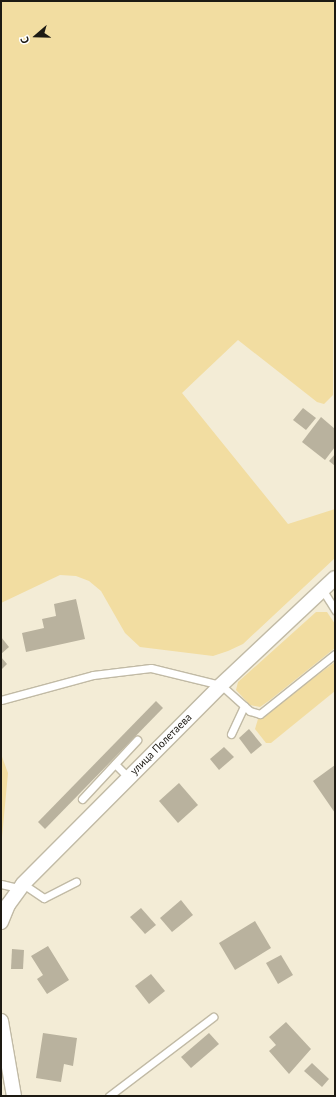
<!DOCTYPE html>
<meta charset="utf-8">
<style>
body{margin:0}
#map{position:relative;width:336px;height:1097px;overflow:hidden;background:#f3ecd6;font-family:"PT Sans",sans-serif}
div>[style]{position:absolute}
.green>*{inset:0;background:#f2dda1}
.building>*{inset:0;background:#b9b29e}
.roads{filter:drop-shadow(1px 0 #c1baa5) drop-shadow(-1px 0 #c1baa5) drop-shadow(0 1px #c1baa5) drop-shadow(0 -1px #c1baa5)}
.lane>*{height:7px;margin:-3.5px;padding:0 3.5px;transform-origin:3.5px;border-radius:3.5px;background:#fff}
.street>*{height:14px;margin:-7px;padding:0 7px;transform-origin:7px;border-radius:7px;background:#fff}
span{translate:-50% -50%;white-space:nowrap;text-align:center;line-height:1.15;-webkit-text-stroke:3.5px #fff;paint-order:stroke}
.street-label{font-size:11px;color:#1d1a13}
.frame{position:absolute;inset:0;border:2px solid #1d1a13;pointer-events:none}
.north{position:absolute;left:16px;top:16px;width:40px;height:40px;-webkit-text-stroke:3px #fff;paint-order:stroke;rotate:250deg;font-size:11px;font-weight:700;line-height:16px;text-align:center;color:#1d1a13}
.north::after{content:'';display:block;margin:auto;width:14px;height:18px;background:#1d1a13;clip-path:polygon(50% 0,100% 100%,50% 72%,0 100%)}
</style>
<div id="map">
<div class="green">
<div style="clip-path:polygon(1px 1px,335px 1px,333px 395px,324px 404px,317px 402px,238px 340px,182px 393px,288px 524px,335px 509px,335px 558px,243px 644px,228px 651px,213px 656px,140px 647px,125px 633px,101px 591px,89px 581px,76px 576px,60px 575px,1px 603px)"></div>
<div style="clip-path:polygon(316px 612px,327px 612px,335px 624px,335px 648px,270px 700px,260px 707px,250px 705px,236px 690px,238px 682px)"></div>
<div style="clip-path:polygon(335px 662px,335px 691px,271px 743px,266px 743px,255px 729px,258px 719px)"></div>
<div style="clip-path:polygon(1px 754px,8px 773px,1px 848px)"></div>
</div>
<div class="building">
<div style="clip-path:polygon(303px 408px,316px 418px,306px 430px,293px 420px)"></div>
<div style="clip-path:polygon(321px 417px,335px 429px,335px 447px,325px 460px,302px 442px)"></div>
<div style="clip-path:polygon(335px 454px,335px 466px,329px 461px)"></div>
<div style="clip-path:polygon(76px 599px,85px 639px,26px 652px,22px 633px,44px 628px,42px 619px,56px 616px,54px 604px)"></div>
<div style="clip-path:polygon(1px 637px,9px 647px,1px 654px)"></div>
<div style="clip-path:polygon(1px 657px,7px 664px,1px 670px)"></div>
<div style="clip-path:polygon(156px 701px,163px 708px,45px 829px,38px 822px)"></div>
<div style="clip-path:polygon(249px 729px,262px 745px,251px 754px,239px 738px)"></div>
<div style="clip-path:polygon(224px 747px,234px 757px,219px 770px,210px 759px)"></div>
<div style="clip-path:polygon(335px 765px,335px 813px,313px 781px)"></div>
<div style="clip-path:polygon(179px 783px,198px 805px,178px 823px,159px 801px)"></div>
<div style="clip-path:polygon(181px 900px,193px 915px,172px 932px,160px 918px)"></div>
<div style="clip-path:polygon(141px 908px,156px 925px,145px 934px,130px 917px)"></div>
<div style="clip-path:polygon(255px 921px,271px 948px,235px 970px,219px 943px)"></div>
<div style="clip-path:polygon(48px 946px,69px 980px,47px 994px,37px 979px,43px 975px,31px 956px)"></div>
<div style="clip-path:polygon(12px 949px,24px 950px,23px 969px,11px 969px)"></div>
<div style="clip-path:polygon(281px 955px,293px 975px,278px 984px,266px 963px)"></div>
<div style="clip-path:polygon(151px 974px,165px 991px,149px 1004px,135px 986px)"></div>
<div style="clip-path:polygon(286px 1022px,311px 1049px,289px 1074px,269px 1051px,276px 1045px,269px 1037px)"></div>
<div style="clip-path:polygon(43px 1033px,77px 1038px,73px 1066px,64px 1064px,61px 1082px,36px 1078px)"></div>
<div style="clip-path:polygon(209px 1033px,219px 1044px,191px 1068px,181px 1057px)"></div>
<div style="clip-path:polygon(312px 1063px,329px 1079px,322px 1087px,304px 1071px)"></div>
</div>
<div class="roads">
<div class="lane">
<div style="left:322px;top:589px;width:25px;rotate:58deg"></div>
<div style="left:1px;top:700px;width:95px;rotate:-15.2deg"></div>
<div style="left:93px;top:675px;width:58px;rotate:-6.9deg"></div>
<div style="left:151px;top:668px;width:72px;rotate:13.7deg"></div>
<div style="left:221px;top:685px;width:39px;rotate:42deg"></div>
<div style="left:250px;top:711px;width:10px;rotate:17deg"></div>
<div style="left:260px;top:714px;width:96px;rotate:-38.7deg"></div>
<div style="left:231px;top:734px;width:31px;rotate:-65deg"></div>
<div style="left:115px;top:764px;width:18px;rotate:45deg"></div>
<div style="left:82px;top:799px;width:81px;rotate:-47deg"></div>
<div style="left:1px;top:884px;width:18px;rotate:13deg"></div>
<div style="left:23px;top:884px;width:25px;rotate:34deg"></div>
<div style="left:44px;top:898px;width:36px;rotate:-27deg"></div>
<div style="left:109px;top:1096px;width:131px;rotate:-37.2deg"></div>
</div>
<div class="street">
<div style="left:1px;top:922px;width:18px;rotate:-68deg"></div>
<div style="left:8px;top:905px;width:26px;rotate:-54deg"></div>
<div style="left:23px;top:884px;width:281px;rotate:-45.1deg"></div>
<div style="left:221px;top:685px;width:156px;rotate:-43.2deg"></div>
<div style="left:1px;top:1021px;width:76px;rotate:80.2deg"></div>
</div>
</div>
<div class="street-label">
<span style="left:161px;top:744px;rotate:-45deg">улица Полетаева</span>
</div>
<div class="frame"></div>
<div class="north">С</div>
</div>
